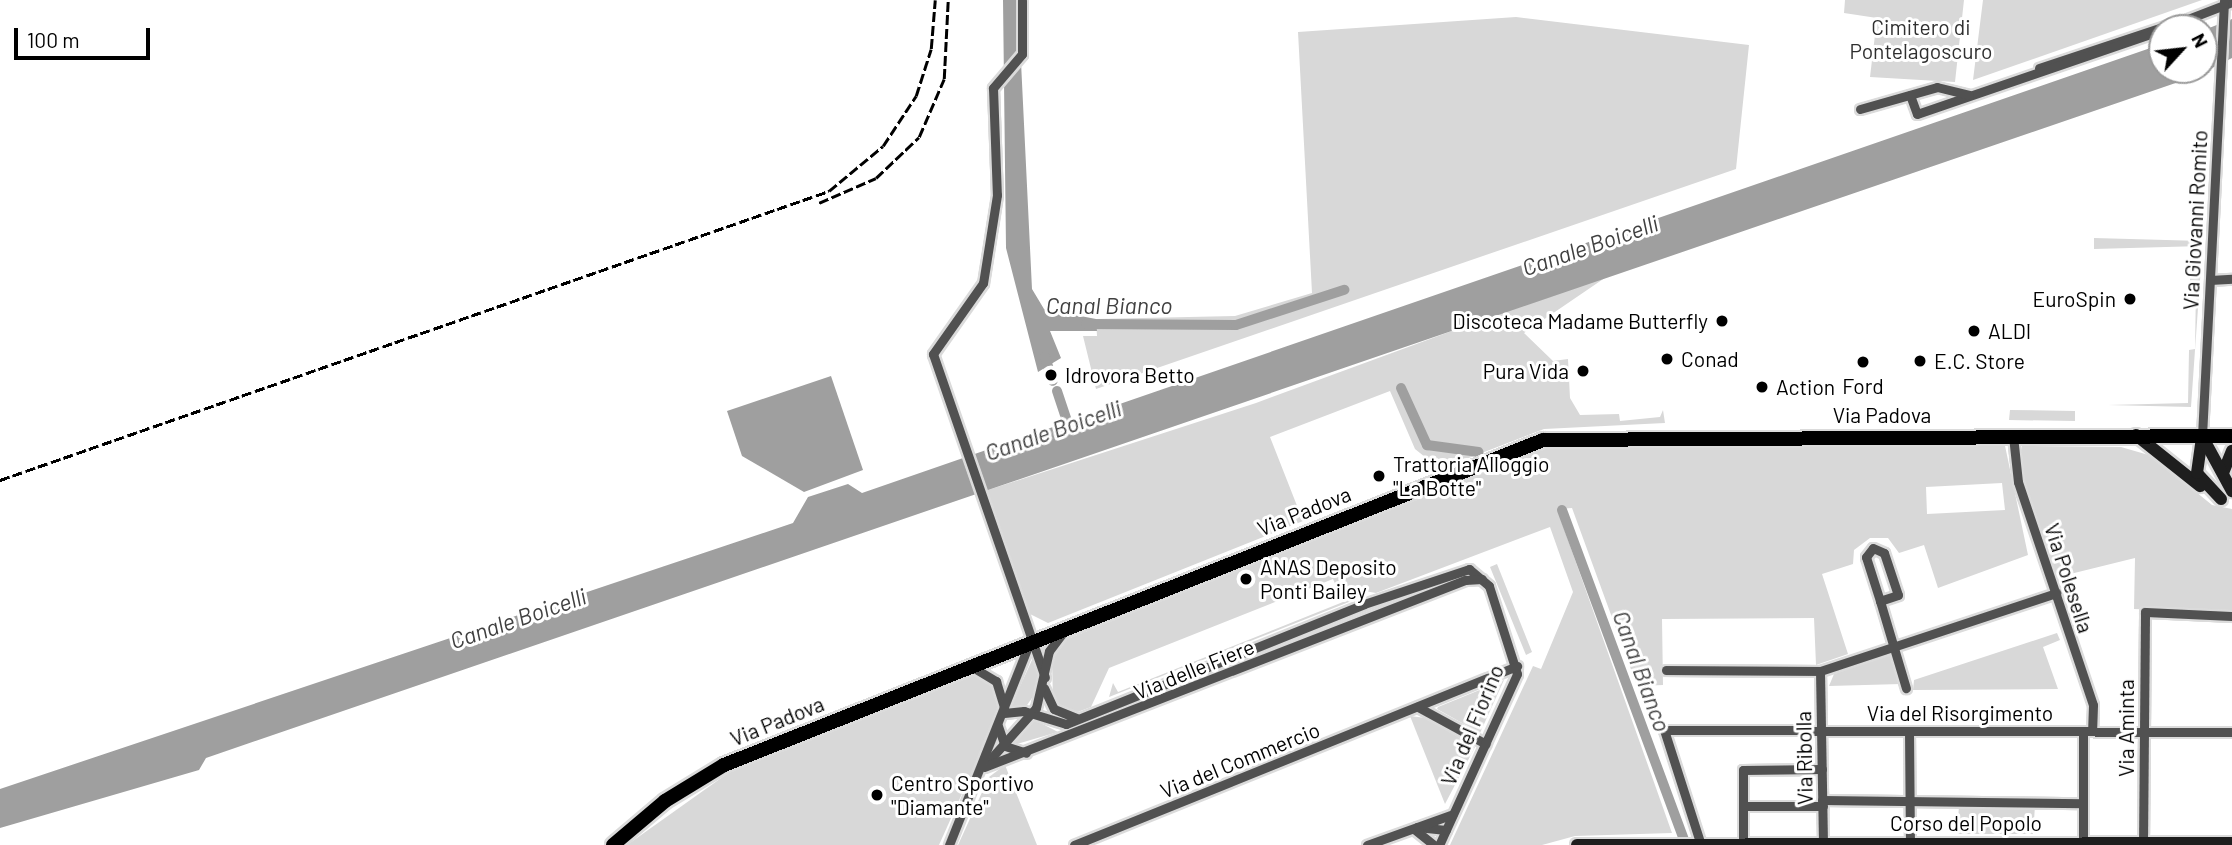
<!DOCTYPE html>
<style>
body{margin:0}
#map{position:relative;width:2232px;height:845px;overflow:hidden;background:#fff;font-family:Barlow,sans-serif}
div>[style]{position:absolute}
.green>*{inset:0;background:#d8d8d8}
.water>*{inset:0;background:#9f9f9f}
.canal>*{height:10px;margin:-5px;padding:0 5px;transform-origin:5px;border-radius:5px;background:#9f9f9f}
.roads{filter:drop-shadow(2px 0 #dbdbdb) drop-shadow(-2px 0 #dbdbdb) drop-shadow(0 2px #dbdbdb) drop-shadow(0 -2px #dbdbdb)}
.street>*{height:9px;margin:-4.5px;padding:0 4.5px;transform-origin:4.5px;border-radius:4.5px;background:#515151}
.secondary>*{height:12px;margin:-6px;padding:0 6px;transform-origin:6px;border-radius:6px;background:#1e1e1e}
.primary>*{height:14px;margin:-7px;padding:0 7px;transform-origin:7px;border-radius:7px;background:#000}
.rail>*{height:2.5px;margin-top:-1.25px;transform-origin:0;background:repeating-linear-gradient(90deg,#000 0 10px,transparent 0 13.5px)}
.dots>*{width:19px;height:19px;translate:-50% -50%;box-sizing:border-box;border:4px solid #fff;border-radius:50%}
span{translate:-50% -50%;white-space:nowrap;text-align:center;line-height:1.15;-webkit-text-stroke:6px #fff;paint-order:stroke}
.park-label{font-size:21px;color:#2f2f2f}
.street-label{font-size:21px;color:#000}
.poi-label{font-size:21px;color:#000}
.right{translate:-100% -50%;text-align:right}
.left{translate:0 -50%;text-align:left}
.water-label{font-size:23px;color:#404040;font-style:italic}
.north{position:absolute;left:2148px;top:14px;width:70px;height:70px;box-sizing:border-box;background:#fff;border:2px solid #999;border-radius:50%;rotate:63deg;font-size:19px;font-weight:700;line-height:28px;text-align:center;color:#000}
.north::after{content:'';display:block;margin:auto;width:24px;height:32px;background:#000;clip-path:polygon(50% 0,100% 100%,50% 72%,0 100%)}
.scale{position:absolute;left:14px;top:28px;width:136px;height:32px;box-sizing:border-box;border:4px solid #000;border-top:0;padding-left:9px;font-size:21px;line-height:24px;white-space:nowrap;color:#000;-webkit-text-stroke:5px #fff;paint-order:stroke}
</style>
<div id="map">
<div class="green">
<div style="clip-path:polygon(1845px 0,1964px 0,1955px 82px,1870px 77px,1877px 18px,1844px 13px)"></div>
<div style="clip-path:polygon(1983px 0,2202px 0,1973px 80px)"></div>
<div style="clip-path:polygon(1516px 17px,1749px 45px,1736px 169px,1096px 389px,1083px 336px,1097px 336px,1096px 319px,1235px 316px,1312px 293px,1298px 32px)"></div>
<div style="clip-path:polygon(2094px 238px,2202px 241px,2202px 246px,2094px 249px)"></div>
<div style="clip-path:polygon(2201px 266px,2195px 350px,2191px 407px,2108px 405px,2188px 403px,2189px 350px,2195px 349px,2196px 286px,2190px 286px,2190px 271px)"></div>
<div style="clip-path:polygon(1615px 271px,1524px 333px,1553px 361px,1568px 359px,1570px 398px,1580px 415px,1619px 414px,1620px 421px,1660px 417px,1663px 410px,1665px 423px,1544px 429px,1440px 469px,1415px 449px,1390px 391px,1270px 437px,1303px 521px,1048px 623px,1026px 612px,985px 491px,1256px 403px)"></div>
<div style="clip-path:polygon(2010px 410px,2075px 411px,2075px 421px,2009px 420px)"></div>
<div style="clip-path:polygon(evenodd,1563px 441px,2004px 441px,2028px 555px,1938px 588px,1924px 545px,1899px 553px,1888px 538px,1870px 538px,1854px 550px,1853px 564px,1822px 574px,1848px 654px,1816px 665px,1814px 618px,1662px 619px,1663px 685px,1637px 686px,1572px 508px,1557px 509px,1672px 833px,1575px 836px,1542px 845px,1450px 845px,1533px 666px,1541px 669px,1573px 592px,1550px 527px,1376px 593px,1336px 586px,1333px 579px,1109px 668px,1091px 707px,1075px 713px,1053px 701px,1052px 660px,1067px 639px,1563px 441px,2002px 483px,2005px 510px,1927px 514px,1926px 487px,2002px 483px)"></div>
<div style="clip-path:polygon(2022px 446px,2121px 447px,2152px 456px,2212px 505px,2232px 509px,2232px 613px,2134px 609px,2135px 558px,2054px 578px,2019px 478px)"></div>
<div style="clip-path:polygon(1497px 564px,1532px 652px,1526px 655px,1490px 567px)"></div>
<div style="clip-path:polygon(1340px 594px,1354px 600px,1109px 697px,1113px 683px,1118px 692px,1343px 602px)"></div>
<div style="clip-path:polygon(1354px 612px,1066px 731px,1065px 728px)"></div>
<div style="clip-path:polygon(2057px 633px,2060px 640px,2043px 647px,2058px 689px,1913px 690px,1914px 680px)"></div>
<div style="clip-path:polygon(1894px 653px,1901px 684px,1829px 686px,1834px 674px)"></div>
<div style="clip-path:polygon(1032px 660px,1041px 674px,1039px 688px,1025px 708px,1010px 708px)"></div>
<div style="clip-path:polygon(981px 673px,992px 679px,1000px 709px,939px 845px,627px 845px,731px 771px)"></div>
<div style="clip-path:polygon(1504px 680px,1480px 733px,1437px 709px,1438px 707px)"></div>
<div style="clip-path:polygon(1410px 716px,1426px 718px,1475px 747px,1445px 804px)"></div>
<div style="clip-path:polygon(1033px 719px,1058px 732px,1013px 745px)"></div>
<div style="clip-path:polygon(1005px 765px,1037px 845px,958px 845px,989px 777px)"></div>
<div style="clip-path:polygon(1959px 806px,2035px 806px,2033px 834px,1957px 834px)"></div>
</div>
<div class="water">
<div style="clip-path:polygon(1003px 0,1018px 0,1032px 289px,1044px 309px,1096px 319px,1097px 331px,1050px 331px,1061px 358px,1038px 372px,1006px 248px)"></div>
<div style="clip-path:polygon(2232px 19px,2232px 58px,2196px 76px,206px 758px,199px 770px,0 828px,0 789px,793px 523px,808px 497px,848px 484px,862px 493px,2162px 44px,2162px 70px,2204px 70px,2204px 30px)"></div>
<div style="clip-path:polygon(831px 376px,863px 470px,804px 492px,742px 456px,727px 411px)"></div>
</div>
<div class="canal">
<div style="left:1086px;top:324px;width:150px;rotate:0.4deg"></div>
<div style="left:1236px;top:325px;width:114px;rotate:-18deg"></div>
<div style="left:1045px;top:357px;width:25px;rotate:72deg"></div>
<div style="left:1401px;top:388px;width:63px;rotate:65.5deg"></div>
<div style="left:1427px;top:445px;width:52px;rotate:7.7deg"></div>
<div style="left:1057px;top:391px;width:41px;rotate:71.6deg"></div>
<div style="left:1562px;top:510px;width:357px;rotate:69.7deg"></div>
</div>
<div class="roads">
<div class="street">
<div style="left:1022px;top:0;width:54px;rotate:90deg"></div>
<div style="left:1022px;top:54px;width:45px;rotate:130.5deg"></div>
<div style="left:993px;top:88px;width:107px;rotate:87.9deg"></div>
<div style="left:997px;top:195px;width:89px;rotate:99deg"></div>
<div style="left:983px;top:283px;width:87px;rotate:125.2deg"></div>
<div style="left:933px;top:354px;width:342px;rotate:70.9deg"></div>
<div style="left:2175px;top:24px;width:61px;rotate:-21.1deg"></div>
<div style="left:2039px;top:68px;width:149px;rotate:-18.4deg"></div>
<div style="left:1910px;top:95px;width:20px;rotate:70deg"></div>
<div style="left:1917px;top:114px;width:259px;rotate:-18.9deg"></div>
<div style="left:1860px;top:109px;width:80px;rotate:-15.9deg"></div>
<div style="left:1937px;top:87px;width:33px;rotate:14deg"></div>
<div style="left:2210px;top:280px;width:22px;rotate:-3deg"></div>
<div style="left:2013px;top:436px;width:46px;rotate:83.8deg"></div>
<div style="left:2018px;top:482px;width:235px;rotate:71.4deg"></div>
<div style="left:2093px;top:705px;width:26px;rotate:92deg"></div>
<div style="left:2202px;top:436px;width:437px;rotate:-87.1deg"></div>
<div style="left:1873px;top:548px;width:12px;rotate:24deg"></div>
<div style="left:1884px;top:553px;width:44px;rotate:71.6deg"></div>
<div style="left:1898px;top:595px;width:19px;rotate:162deg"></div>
<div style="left:1880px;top:601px;width:46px;rotate:-107.7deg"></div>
<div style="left:1866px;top:557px;width:11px;rotate:-52deg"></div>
<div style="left:1880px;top:601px;width:91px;rotate:73.4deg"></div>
<div style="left:974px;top:668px;width:26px;rotate:31deg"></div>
<div style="left:996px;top:681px;width:28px;rotate:73deg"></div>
<div style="left:1666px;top:670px;width:154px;rotate:0.4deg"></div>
<div style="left:1820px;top:671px;width:249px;rotate:-18.3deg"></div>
<div style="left:1820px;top:671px;width:174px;rotate:89deg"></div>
<div style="left:1044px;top:688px;width:23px;rotate:65deg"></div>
<div style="left:1054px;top:709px;width:24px;rotate:22deg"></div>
<div style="left:1418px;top:707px;width:77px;rotate:28.6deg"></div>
<div style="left:1004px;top:713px;width:20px;rotate:-6deg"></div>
<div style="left:1024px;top:711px;width:44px;rotate:17.2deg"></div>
<div style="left:1066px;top:724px;width:321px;rotate:-21.9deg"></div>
<div style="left:1364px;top:604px;width:111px;rotate:-18.4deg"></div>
<div style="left:1469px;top:569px;width:26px;rotate:40deg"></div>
<div style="left:1489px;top:586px;width:92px;rotate:72.3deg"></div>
<div style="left:1517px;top:674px;width:188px;rotate:114.5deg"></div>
<div style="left:998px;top:726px;width:21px;rotate:71deg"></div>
<div style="left:1005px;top:746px;width:22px;rotate:18deg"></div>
<div style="left:1909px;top:731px;width:114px;rotate:89.5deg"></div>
<div style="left:985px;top:765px;width:76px;rotate:-48.2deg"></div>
<div style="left:1036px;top:708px;width:58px;rotate:-77.2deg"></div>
<div style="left:1049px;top:651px;width:21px;rotate:-53deg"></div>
<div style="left:984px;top:767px;width:516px;rotate:-21.24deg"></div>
<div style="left:1465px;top:580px;width:17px;rotate:-3deg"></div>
<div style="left:1822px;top:800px;width:261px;rotate:0.7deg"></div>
<div style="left:1743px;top:806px;width:80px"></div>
<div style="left:1417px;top:827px;width:29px;rotate:6deg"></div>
<div style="left:1414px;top:829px;width:26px;rotate:39deg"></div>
<div style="left:1700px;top:842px;width:118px;rotate:-107.8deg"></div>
<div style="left:1664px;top:730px;width:568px;rotate:0.2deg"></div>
<div style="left:1743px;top:842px;width:72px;rotate:-90deg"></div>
<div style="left:1743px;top:770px;width:79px;rotate:-0.7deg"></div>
<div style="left:949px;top:845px;width:216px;rotate:-68.3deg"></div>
<div style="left:1074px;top:845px;width:478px;rotate:-22deg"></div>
<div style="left:1367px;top:845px;width:91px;rotate:-19.8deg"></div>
<div style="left:2083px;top:845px;width:114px;rotate:-90deg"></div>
<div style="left:2143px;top:845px;width:233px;rotate:-89.5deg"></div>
<div style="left:2145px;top:612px;width:87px;rotate:2.6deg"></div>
</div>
<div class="secondary">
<div style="left:2136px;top:435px;width:82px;rotate:38.6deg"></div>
<div style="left:2223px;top:473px;width:24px;rotate:-68deg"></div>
<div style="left:2221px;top:499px;width:35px;rotate:-133deg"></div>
<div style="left:2197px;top:473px;width:37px;rotate:-82deg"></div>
<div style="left:2202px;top:436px;width:63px;rotate:61.4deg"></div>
<div style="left:1577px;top:845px;width:655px;rotate:-0.17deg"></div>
</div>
<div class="primary">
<div style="left:613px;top:845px;width:68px;rotate:-40.2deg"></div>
<div style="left:665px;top:801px;width:69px;rotate:-31.4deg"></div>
<div style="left:724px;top:765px;width:881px;rotate:-21.64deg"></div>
<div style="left:1543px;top:440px;width:689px;rotate:-0.33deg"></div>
</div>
</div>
<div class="rail">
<div style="left:819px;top:203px;width:62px;rotate:-23.7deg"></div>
<div style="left:876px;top:178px;width:59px;rotate:-43.6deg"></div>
<div style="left:919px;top:137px;width:63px;rotate:-66.7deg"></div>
<div style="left:944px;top:79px;width:79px;rotate:-87.1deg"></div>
<div style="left:0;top:480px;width:878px;rotate:-19.22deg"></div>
<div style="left:829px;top:191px;width:70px;rotate:-39.8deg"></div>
<div style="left:883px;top:146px;width:60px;rotate:-56.6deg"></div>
<div style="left:916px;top:96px;width:49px;rotate:-72.3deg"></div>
<div style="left:931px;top:49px;width:49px;rotate:-85.3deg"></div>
</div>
<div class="dots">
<div style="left:2130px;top:299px;background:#000"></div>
<div style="left:1722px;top:321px;background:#000"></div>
<div style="left:1974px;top:331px;background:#000"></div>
<div style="left:1667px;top:359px;background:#000"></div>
<div style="left:1920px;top:361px;background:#000"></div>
<div style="left:1863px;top:362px;background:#000"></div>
<div style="left:1583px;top:371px;background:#000"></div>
<div style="left:1051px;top:375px;background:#000"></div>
<div style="left:1762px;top:387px;background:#000"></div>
<div style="left:1379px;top:476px;background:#000"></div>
<div style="left:1246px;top:579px;background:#000"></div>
<div style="left:877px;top:795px;background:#000"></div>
</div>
<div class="park-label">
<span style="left:1921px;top:39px">Cimitero di<br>Pontelagoscuro</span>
</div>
<div class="street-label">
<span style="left:2195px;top:220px;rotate:-87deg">Via Giovanni Romito</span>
<span style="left:1882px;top:415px">Via Padova</span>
<span style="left:1304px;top:511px;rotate:-22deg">Via Padova</span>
<span style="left:2069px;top:578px;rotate:72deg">Via Polesella</span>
<span style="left:1194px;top:669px;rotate:-22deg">Via delle Fiere</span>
<span style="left:1960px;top:713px">Via del Risorgimento</span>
<span style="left:777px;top:721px;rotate:-22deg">Via Padova</span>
<span style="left:1472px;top:725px;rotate:-67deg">Via del Fiorino</span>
<span style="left:2126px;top:728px;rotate:-90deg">Via Aminta</span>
<span style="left:1804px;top:758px;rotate:-91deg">Via Ribolla</span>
<span style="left:1240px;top:760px;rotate:-22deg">Via del Commercio</span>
<span style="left:1966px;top:823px">Corso del Popolo</span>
</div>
<div class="poi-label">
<span class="right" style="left:2116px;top:299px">EuroSpin</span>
<span class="right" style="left:1708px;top:321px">Discoteca Madame Butterfly</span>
<span class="left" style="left:1988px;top:331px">ALDI</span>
<span class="left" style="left:1681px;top:359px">Conad</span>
<span class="left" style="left:1934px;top:361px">E.C. Store</span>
<span class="right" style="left:1569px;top:371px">Pura Vida</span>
<span class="left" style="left:1065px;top:375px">Idrovora Betto</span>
<span style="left:1863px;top:386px">Ford</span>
<span class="left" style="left:1776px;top:387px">Action</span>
<span class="left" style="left:1393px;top:476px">Trattoria Alloggio<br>"La Botte"</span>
<span class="left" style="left:1260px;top:579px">ANAS Deposito<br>Ponti Bailey</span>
<span class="left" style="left:891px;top:795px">Centro Sportivo<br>"Diamante"</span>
</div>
<div class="water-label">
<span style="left:1590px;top:245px;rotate:-19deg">Canale Boicelli</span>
<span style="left:1109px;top:305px">Canal Bianco</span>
<span style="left:1053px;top:430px;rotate:-19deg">Canale Boicelli</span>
<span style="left:518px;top:618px;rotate:-19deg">Canale Boicelli</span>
<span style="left:1642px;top:671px;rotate:70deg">Canal Bianco</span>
</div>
<div class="north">N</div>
<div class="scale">100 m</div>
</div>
